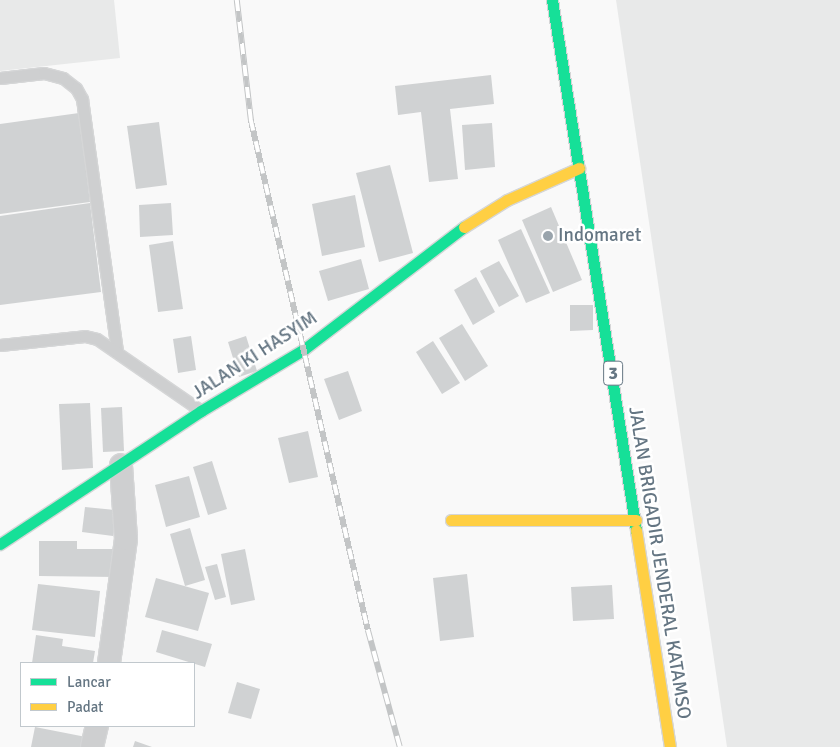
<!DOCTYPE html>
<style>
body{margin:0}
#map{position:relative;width:840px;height:747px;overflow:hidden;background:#f9f9f9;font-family:Signika,sans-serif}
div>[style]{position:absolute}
.built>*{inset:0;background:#e8e9e9}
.building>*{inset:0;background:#d0d2d3}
.roads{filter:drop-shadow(1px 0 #d5d6d7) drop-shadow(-1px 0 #d5d6d7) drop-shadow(0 1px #d5d6d7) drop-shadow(0 -1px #d5d6d7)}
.lane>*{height:11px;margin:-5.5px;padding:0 5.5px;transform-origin:5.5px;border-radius:5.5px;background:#cecfd0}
.street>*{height:22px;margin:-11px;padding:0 11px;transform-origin:11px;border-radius:11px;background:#cecfd0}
.fast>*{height:11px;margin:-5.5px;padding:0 5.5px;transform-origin:5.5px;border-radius:5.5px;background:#16e098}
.slow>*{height:11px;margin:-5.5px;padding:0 5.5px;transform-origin:5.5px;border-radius:5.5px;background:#ffcf43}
.rail>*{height:5.5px;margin-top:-2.75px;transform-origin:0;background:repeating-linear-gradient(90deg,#fff 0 11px,#c3c5c6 0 22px);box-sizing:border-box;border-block:1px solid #c3c5c6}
.dots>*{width:14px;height:14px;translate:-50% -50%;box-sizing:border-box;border:2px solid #fff;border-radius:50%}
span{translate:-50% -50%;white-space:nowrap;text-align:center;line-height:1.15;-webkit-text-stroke:5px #fff;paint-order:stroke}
.shield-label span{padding:1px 4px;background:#fff;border:1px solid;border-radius:4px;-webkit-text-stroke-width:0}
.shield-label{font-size:18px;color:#657683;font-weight:700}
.poi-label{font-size:19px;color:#657683}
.left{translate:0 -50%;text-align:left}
.street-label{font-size:19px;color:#657683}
.legend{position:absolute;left:20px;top:662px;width:175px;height:65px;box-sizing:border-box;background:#fff;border:1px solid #c1c8cd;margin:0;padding:6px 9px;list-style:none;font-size:15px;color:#657683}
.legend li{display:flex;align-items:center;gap:10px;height:25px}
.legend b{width:25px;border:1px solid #c1c8cd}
</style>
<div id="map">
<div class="built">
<div style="clip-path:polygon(0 0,114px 0,120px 58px,0 71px)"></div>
<div style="clip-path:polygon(616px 0,840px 0,840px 747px,727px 747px)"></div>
</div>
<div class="building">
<div style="clip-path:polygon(491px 75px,494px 104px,450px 109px,458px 179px,429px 182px,421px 112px,398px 115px,395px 86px)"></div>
<div style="clip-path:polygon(79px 113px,90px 202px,0 214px,0 124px)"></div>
<div style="clip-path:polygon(159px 122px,167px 185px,136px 189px,127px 126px)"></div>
<div style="clip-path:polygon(492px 123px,495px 167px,465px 170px,462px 125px)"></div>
<div style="clip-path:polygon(390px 165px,413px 253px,379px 262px,356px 173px)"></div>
<div style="clip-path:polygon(355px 195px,365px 247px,322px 256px,312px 204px)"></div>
<div style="clip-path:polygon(90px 203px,101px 292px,0 305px,0 216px)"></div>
<div style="clip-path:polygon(171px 203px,173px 235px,140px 237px,139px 205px)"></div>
<div style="clip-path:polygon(551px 207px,582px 280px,553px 292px,522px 220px)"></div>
<div style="clip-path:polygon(521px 229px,550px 293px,526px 303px,498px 240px)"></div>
<div style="clip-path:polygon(173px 241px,183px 309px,158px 312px,149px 245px)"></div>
<div style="clip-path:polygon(361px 259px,369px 289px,328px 301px,319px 271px)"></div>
<div style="clip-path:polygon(499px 261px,519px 296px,499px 307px,480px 271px)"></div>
<div style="clip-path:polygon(476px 277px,495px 312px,473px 325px,454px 290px)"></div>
<div style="clip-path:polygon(570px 305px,593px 305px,593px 330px,570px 331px)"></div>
<div style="clip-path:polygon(462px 324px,488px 366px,465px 381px,439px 338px)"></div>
<div style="clip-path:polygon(191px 336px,196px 370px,178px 373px,173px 339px)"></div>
<div style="clip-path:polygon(246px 336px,257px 371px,239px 377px,228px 342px)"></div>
<div style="clip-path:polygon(433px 341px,460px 383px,442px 394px,416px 352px)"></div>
<div style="clip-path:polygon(348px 371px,362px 411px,339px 420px,324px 379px)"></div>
<div style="clip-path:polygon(90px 403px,93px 468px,62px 470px,59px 404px)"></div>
<div style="clip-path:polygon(122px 407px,124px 451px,103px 452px,101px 408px)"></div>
<div style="clip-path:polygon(308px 431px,318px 477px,289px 483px,278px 438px)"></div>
<div style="clip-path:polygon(212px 461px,227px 509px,208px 515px,193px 467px)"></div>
<div style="clip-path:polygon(189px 476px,200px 517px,166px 527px,155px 485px)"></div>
<div style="clip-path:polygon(85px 507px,115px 510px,113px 536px,82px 532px)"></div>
<div style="clip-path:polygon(190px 528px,205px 580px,185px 586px,170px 534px)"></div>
<div style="clip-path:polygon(39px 541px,77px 541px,77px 549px,115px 549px,115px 577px,39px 576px)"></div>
<div style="clip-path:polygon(245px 549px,255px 600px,231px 605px,221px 554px)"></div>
<div style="clip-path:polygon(217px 564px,226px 597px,215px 600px,205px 567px)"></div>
<div style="clip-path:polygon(467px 574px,474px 637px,440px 641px,433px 578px)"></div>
<div style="clip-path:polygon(156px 578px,209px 593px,198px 631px,145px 617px)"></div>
<div style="clip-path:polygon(38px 584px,100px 591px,95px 637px,32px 630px)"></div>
<div style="clip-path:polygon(612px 585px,614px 619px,573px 621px,571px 587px)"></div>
<div style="clip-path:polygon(162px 630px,212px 644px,205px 667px,156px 652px)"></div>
<div style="clip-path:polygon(36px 635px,63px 639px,62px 646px,95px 651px,93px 663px,32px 663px)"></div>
<div style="clip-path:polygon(237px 682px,260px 689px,251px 719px,228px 713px)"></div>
<div style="clip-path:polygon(35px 727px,86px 737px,84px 747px,31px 747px)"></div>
<div style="clip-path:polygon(135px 741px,152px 747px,133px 747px)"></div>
</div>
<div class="roads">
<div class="lane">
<div style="left:0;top:78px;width:44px;rotate:-6.5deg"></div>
<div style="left:44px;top:73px;width:20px;rotate:15deg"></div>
<div style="left:63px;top:78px;width:16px;rotate:38deg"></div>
<div style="left:76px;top:88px;width:13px;rotate:61deg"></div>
<div style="left:82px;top:99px;width:255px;rotate:82.1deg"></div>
<div style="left:0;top:345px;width:85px;rotate:-6deg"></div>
<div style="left:85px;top:336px;width:12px;rotate:14deg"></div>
<div style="left:97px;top:339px;width:125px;rotate:34.6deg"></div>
</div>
<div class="street">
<div style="left:109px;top:663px;width:125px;rotate:-82.2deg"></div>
<div style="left:126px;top:539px;width:74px;rotate:-93.9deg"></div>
<div style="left:92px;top:747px;width:22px;rotate:-77deg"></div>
</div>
<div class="fast">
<div style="left:552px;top:0;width:537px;rotate:80.99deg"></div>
<div style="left:0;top:544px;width:241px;rotate:-33.5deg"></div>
<div style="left:201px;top:411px;width:119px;rotate:-30.9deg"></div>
<div style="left:303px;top:350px;width:203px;rotate:-37.4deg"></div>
</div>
<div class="slow">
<div style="left:464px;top:227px;width:51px;rotate:-32.1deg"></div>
<div style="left:507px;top:200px;width:79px;rotate:-24deg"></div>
<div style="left:451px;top:520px;width:185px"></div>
<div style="left:636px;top:530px;width:220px;rotate:81.1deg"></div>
</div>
</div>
<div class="rail">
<div style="left:237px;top:0;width:121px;rotate:83.3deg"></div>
<div style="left:251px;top:120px;width:523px;rotate:77.08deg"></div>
<div style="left:368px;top:630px;width:121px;rotate:74.7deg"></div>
</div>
<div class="dots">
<div style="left:548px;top:236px;background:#99a4ac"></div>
</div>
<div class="shield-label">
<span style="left:613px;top:373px">3</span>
</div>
<div class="poi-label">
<span class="left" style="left:558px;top:236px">Indomaret</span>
</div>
<div class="street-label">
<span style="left:255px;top:356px;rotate:-33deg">JALAN KI HASYIM</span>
<span style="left:659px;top:563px;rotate:81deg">JALAN BRIGADIR JENDERAL KATAMSO</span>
</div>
<ul class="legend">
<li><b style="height:6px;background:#16e098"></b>Lancar</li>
<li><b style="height:6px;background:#ffcf43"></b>Padat</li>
</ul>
</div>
